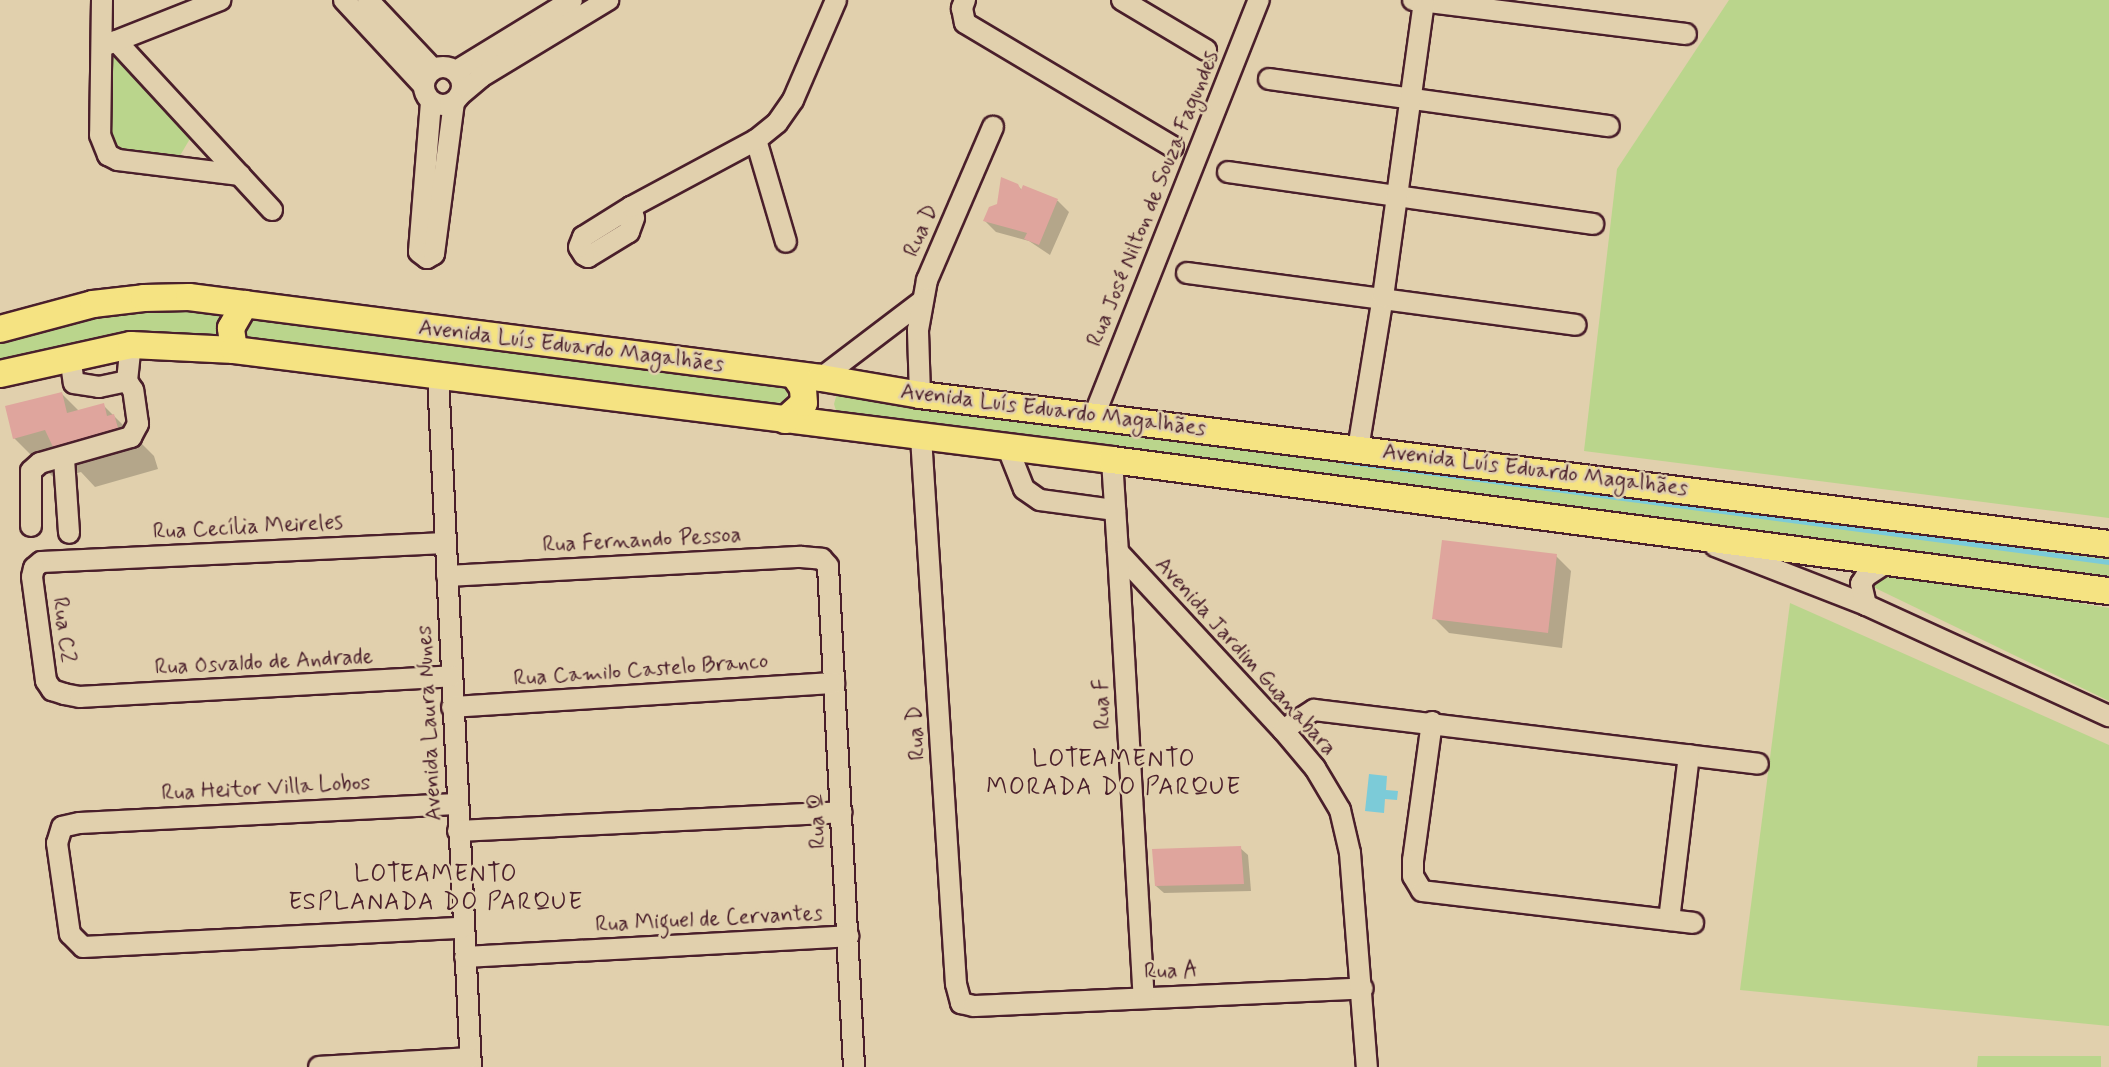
<!DOCTYPE html>
<meta charset="utf-8">
<style>
body{margin:0}
#map{position:relative;width:2109px;height:1067px;overflow:hidden;background:#e1d0ad;font-family:Mynerve,sans-serif}
div>[style]{position:absolute}
.green>*{inset:0;background:#bad58c}
.water>*{inset:0;background:#7ccbd8}
.shadow>*{inset:0;background:#0003}
.stream>*{height:5px;margin:-2.5px;padding:0 2.5px;transform-origin:2.5px;border-radius:2.5px;background:#7ccbd8}
.building>*{inset:0;background:#dfa59d}
.roads{filter:drop-shadow(2px 0 #4a1f2b) drop-shadow(-2px 0 #4a1f2b) drop-shadow(0 2px #4a1f2b) drop-shadow(0 -2px #4a1f2b)}
.minor>*{height:20px;margin:-10px;padding:0 10px;transform-origin:10px;border-radius:10px;background:#e1d0ad}
.minor>.ring{margin:-10px;padding:0;box-sizing:content-box;background:none;border:20px solid #e1d0ad;border-radius:50%}
.major>*{height:26px;margin:-13px;padding:0 13px;transform-origin:13px;border-radius:13px;background:#f5e382}
span{translate:-50% -50%;white-space:nowrap;text-align:center;line-height:1.15;-webkit-text-stroke:5px #e1d0ad;paint-order:stroke}
.street-label{font-size:22px;color:#4a1f2b}
.neighbourhood-label{font-size:24px;color:#4a1f2b;letter-spacing:1.5px}
</style>
<div id="map">
<div class="green">
<div style="clip-path:polygon(1729px 0,2109px 0,2109px 518px,1584px 451px,1617px 169px)"></div>
<div style="clip-path:polygon(118px 56px,191px 137px,178px 159px,125px 150px,110px 141px,110px 57px)"></div>
<div style="clip-path:polygon(109px 307px,229px 307px,222px 337px,142px 332px,108px 336px,0 363px,0 335px)"></div>
<div style="clip-path:polygon(259px 311px,779px 383px,789px 392px,784px 402px,774px 403px,247px 338px,247px 318px)"></div>
<div style="clip-path:polygon(837px 393px,2109px 547px,2109px 577px,837px 414px,834px 404px)"></div>
<div style="clip-path:polygon(1885px 571px,2109px 608px,2109px 701px,1871px 586px)"></div>
<div style="clip-path:polygon(1790px 603px,2109px 745px,2109px 1026px,1740px 990px)"></div>
<div style="clip-path:polygon(1978px 1056px,2101px 1056px,2101px 1067px,1977px 1067px)"></div>
</div>
<div class="water">
<div style="clip-path:polygon(1369px 774px,1387px 776px,1386px 790px,1398px 791px,1397px 800px,1385px 799px,1384px 813px,1365px 811px)"></div>
</div>
<div class="shadow">
<div style="clip-path:polygon(1017px 185px,1023px 191px,1024px 187px,1058px 201px,1069px 212px,1050px 255px,1029px 241px,996px 232px,985px 221px)"></div>
<div style="clip-path:polygon(61px 393px,79px 411px,103px 405px,154px 456px,158px 469px,95px 487px,81px 472px,55px 479px,14px 438px)"></div>
<div style="clip-path:polygon(1556px 556px,1571px 571px,1562px 648px,1449px 633px,1434px 618px)"></div>
<div style="clip-path:polygon(1240px 848px,1248px 855px,1251px 891px,1164px 893px,1156px 886px)"></div>
</div>
<div class="stream">
<div style="left:1342px;top:461px;width:774px;rotate:7.5deg"></div>
</div>
<div class="building">
<div style="clip-path:polygon(1001px 177px,1018px 184px,1021px 190px,1023px 185px,1058px 199px,1039px 245px,1024px 239px,1027px 233px,983px 221px,989px 207px,997px 204px)"></div>
<div style="clip-path:polygon(62px 392px,67px 413px,104px 403px,107px 416px,114px 414px,118px 428px,53px 447px,45px 430px,13px 439px,5px 406px)"></div>
<div style="clip-path:polygon(1442px 540px,1557px 554px,1548px 633px,1432px 619px)"></div>
<div style="clip-path:polygon(1241px 846px,1244px 884px,1155px 886px,1152px 849px)"></div>
</div>
<div class="roads">
<div class="minor">
<div style="left:102px;top:0;width:135px;rotate:90.8deg"></div>
<div style="left:100px;top:135px;width:22px;rotate:68deg"></div>
<div style="left:108px;top:155px;width:11px;rotate:27deg"></div>
<div style="left:118px;top:160px;width:123px;rotate:7deg"></div>
<div style="left:344px;top:0;width:116px;rotate:47.1deg"></div>
<div style="left:368px;top:0;width:95px;rotate:46.7deg"></div>
<div style="left:965px;top:0;width:9px;rotate:111deg"></div>
<div style="left:962px;top:8px;width:15px;rotate:79deg"></div>
<div style="left:965px;top:23px;width:242px;rotate:30.8deg"></div>
<div style="left:1122px;top:0;width:98px;rotate:30.8deg"></div>
<div style="left:1413px;top:0;width:275px;rotate:7.1deg"></div>
<div style="left:116px;top:41px;width:230px;rotate:47.3deg"></div>
<div style="left:106px;top:45px;width:123px;rotate:-21.5deg"></div>
<div class="ring" style="left:424px;top:67px;width:18px;height:18px"></div>
<div style="left:456px;top:71px;width:136px;rotate:-31.5deg"></div>
<div style="left:1269px;top:79px;width:343px;rotate:7.9deg"></div>
<div style="left:461px;top:94px;width:26px;rotate:-40deg"></div>
<div style="left:481px;top:77px;width:149px;rotate:-31.2deg"></div>
<div style="left:431px;top:102px;width:150px;rotate:94.6deg"></div>
<div style="left:419px;top:252px;width:10px;rotate:37deg"></div>
<div style="left:427px;top:258px;width:8px;rotate:-30deg"></div>
<div style="left:434px;top:254px;width:153px;rotate:-82.5deg"></div>
<div style="left:756px;top:140px;width:106px;rotate:73.6deg"></div>
<div style="left:1228px;top:172px;width:369px;rotate:8.1deg"></div>
<div style="left:631px;top:207px;width:11px;rotate:75deg"></div>
<div style="left:634px;top:218px;width:15px;rotate:110deg"></div>
<div style="left:629px;top:232px;width:48px;rotate:148.6deg"></div>
<div style="left:588px;top:257px;width:4px;rotate:-153deg"></div>
<div style="left:584px;top:255px;width:9px;rotate:-122deg"></div>
<div style="left:579px;top:247px;width:11px;rotate:-68deg"></div>
<div style="left:583px;top:237px;width:57px;rotate:-32deg"></div>
<div style="left:631px;top:207px;width:142px;rotate:-28.2deg"></div>
<div style="left:756px;top:140px;width:27px;rotate:-39deg"></div>
<div style="left:777px;top:123px;width:28px;rotate:-55deg"></div>
<div style="left:793px;top:100px;width:109px;rotate:-66.7deg"></div>
<div style="left:1187px;top:273px;width:392px;rotate:7.6deg"></div>
<div style="left:70px;top:356px;width:27px;rotate:82deg"></div>
<div style="left:74px;top:383px;width:25px;rotate:9deg"></div>
<div style="left:99px;top:387px;width:29px;rotate:-12deg"></div>
<div style="left:127px;top:381px;width:36px;rotate:-84deg"></div>
<div style="left:438px;top:376px;width:692px;rotate:87.27deg"></div>
<div style="left:821px;top:378px;width:126px;rotate:-37.2deg"></div>
<div style="left:920px;top:395px;width:65px;rotate:-91.8deg"></div>
<div style="left:918px;top:330px;width:51px;rotate:-79.8deg"></div>
<div style="left:927px;top:280px;width:167px;rotate:-66.7deg"></div>
<div style="left:1094px;top:416px;width:448px;rotate:-68.4deg"></div>
<div style="left:921px;top:437px;width:548px;rotate:86.34deg"></div>
<div style="left:956px;top:984px;width:20px;rotate:75deg"></div>
<div style="left:961px;top:1003px;width:13px;rotate:13deg"></div>
<div style="left:974px;top:1006px;width:389px;rotate:-2.6deg"></div>
<div style="left:1007px;top:446px;width:46px;rotate:68.4deg"></div>
<div style="left:1024px;top:489px;width:19px;rotate:35deg"></div>
<div style="left:1040px;top:500px;width:76px;rotate:7.6deg"></div>
<div style="left:1358px;top:449px;width:154px;rotate:-80.7deg"></div>
<div style="left:1383px;top:297px;width:298px;rotate:-82.1deg"></div>
<div style="left:64px;top:459px;width:74px;rotate:86.1deg"></div>
<div style="left:1112px;top:460px;width:92px;rotate:86.3deg"></div>
<div style="left:1118px;top:552px;width:243px;rotate:47.2deg"></div>
<div style="left:1283px;top:730px;width:50px;rotate:49.9deg"></div>
<div style="left:1315px;top:768px;width:49px;rotate:59.2deg"></div>
<div style="left:1340px;top:810px;width:44px;rotate:76.9deg"></div>
<div style="left:1350px;top:853px;width:215px;rotate:85.5deg"></div>
<div style="left:31px;top:526px;width:55px;rotate:-90deg"></div>
<div style="left:31px;top:471px;width:12px;rotate:-42deg"></div>
<div style="left:40px;top:463px;width:95px;rotate:-15.9deg"></div>
<div style="left:131px;top:437px;width:15px;rotate:-62deg"></div>
<div style="left:138px;top:424px;width:34px;rotate:-98deg"></div>
<div style="left:133px;top:390px;width:11px;rotate:-124deg"></div>
<div style="left:445px;top:543px;width:404px;rotate:177.3deg"></div>
<div style="left:41px;top:562px;width:9px;rotate:139deg"></div>
<div style="left:34px;top:568px;width:9px;rotate:103deg"></div>
<div style="left:32px;top:577px;width:105px;rotate:82.3deg"></div>
<div style="left:46px;top:681px;width:11px;rotate:56deg"></div>
<div style="left:52px;top:690px;width:13px;rotate:18deg"></div>
<div style="left:64px;top:694px;width:16px;rotate:11deg"></div>
<div style="left:80px;top:697px;width:372px;rotate:-3.2deg"></div>
<div style="left:1715px;top:546px;width:162px;rotate:21.3deg"></div>
<div style="left:1866px;top:605px;width:267px;rotate:24.6deg"></div>
<div style="left:1118px;top:552px;width:446px;rotate:86.7deg"></div>
<div style="left:447px;top:576px;width:355px;rotate:-3.1deg"></div>
<div style="left:801px;top:557px;width:21px;rotate:5deg"></div>
<div style="left:822px;top:559px;width:9px;rotate:49deg"></div>
<div style="left:828px;top:566px;width:502px;rotate:87.03deg"></div>
<div style="left:1866px;top:605px;width:22px;rotate:-103deg"></div>
<div style="left:1861px;top:584px;width:9px;rotate:-58deg"></div>
<div style="left:1866px;top:576px;width:24px;rotate:-33deg"></div>
<div style="left:452px;top:707px;width:383px;rotate:-3.6deg"></div>
<div style="left:1432px;top:722px;width:139px;rotate:97.8deg"></div>
<div style="left:1413px;top:860px;width:16px;rotate:90deg"></div>
<div style="left:1413px;top:876px;width:17px;rotate:59deg"></div>
<div style="left:1422px;top:891px;width:273px;rotate:6.7deg"></div>
<div style="left:1283px;top:730px;width:37px;rotate:-33deg"></div>
<div style="left:1314px;top:710px;width:447px;rotate:6.9deg"></div>
<div style="left:456px;top:804px;width:377px;rotate:177.1deg"></div>
<div style="left:79px;top:823px;width:17px;rotate:167deg"></div>
<div style="left:62px;top:827px;width:17px;rotate:107deg"></div>
<div style="left:57px;top:843px;width:92px;rotate:81.9deg"></div>
<div style="left:70px;top:934px;width:18px;rotate:45deg"></div>
<div style="left:83px;top:947px;width:379px;rotate:-2.9deg"></div>
<div style="left:458px;top:831px;width:384px;rotate:-2.8deg"></div>
<div style="left:1669px;top:920px;width:166px;rotate:-83.1deg"></div>
<div style="left:465px;top:957px;width:384px;rotate:-3.1deg"></div>
<div style="left:319px;top:1067px;width:151px;rotate:-3.4deg"></div>
</div>
<div class="major">
<div style="left:0;top:329px;width:96px;rotate:-15deg"></div>
<div style="left:93px;top:304px;width:51px;rotate:-6.7deg"></div>
<div style="left:144px;top:298px;width:45px;rotate:-1.3deg"></div>
<div style="left:189px;top:297px;width:637px;rotate:7.3deg"></div>
<div style="left:821px;top:378px;width:100px;rotate:9.7deg"></div>
<div style="left:920px;top:395px;width:1198px;rotate:7.14deg"></div>
<div style="left:234px;top:350px;width:22px;rotate:-98deg"></div>
<div style="left:231px;top:328px;width:28px;rotate:-60deg"></div>
<div style="left:0;top:374px;width:134px;rotate:-12.5deg"></div>
<div style="left:131px;top:345px;width:103px;rotate:2.8deg"></div>
<div style="left:234px;top:350px;width:885px;rotate:7.14deg"></div>
<div style="left:1112px;top:460px;width:1006px;rotate:7.49deg"></div>
<div style="left:785px;top:420px;width:25px;rotate:-42deg"></div>
<div style="left:804px;top:403px;width:15px;rotate:-94deg"></div>
<div style="left:803px;top:388px;width:14px;rotate:-124deg"></div>
</div>
</div>
<div class="street-label">
<span style="left:1154px;top:199px;rotate:-68deg">Rua José Nilton de Souza Fagundes</span>
<span style="left:922px;top:231px;rotate:-67deg">Rua D</span>
<span style="left:571px;top:347px;rotate:7deg">Avenida Luís Eduardo Magalhães</span>
<span style="left:1053px;top:411px;rotate:7deg">Avenida Luís Eduardo Magalhães</span>
<span style="left:1535px;top:471px;rotate:7deg">Avenida Luís Eduardo Magalhães</span>
<span style="left:248px;top:528px;rotate:-3deg">Rua Cecília Meireles</span>
<span style="left:642px;top:541px;rotate:-3deg">Rua Fernando Pessoa</span>
<span style="left:63px;top:630px;rotate:82deg">Rua C2</span>
<span style="left:1245px;top:657px;rotate:48deg">Avenida Jardim Guanabara</span>
<span style="left:264px;top:663px;rotate:-3deg">Rua Osvaldo de Andrade</span>
<span style="left:641px;top:671px;rotate:-4deg">Rua Camilo Castelo Branco</span>
<span style="left:1103px;top:704px;rotate:-93deg">Rua F</span>
<span style="left:430px;top:723px;rotate:-93deg">Avenida Laura Nunes</span>
<span style="left:917px;top:733px;rotate:-94deg">Rua D</span>
<span style="left:266px;top:789px;rotate:-3deg">Rua Heitor Villa Lobos</span>
<span style="left:818px;top:821px;rotate:-93deg">Rua Q</span>
<span style="left:709px;top:920px;rotate:-3deg">Rua Miguel de Cervantes</span>
<span style="left:1171px;top:972px;rotate:-2deg">Rua A</span>
</div>
<div class="neighbourhood-label">
<span style="left:1114px;top:774px">LOTEAMENTO<br>MORADA DO PARQUE</span>
<span style="left:436px;top:889px">LOTEAMENTO<br>ESPLANADA DO PARQUE</span>
</div>
</div>
